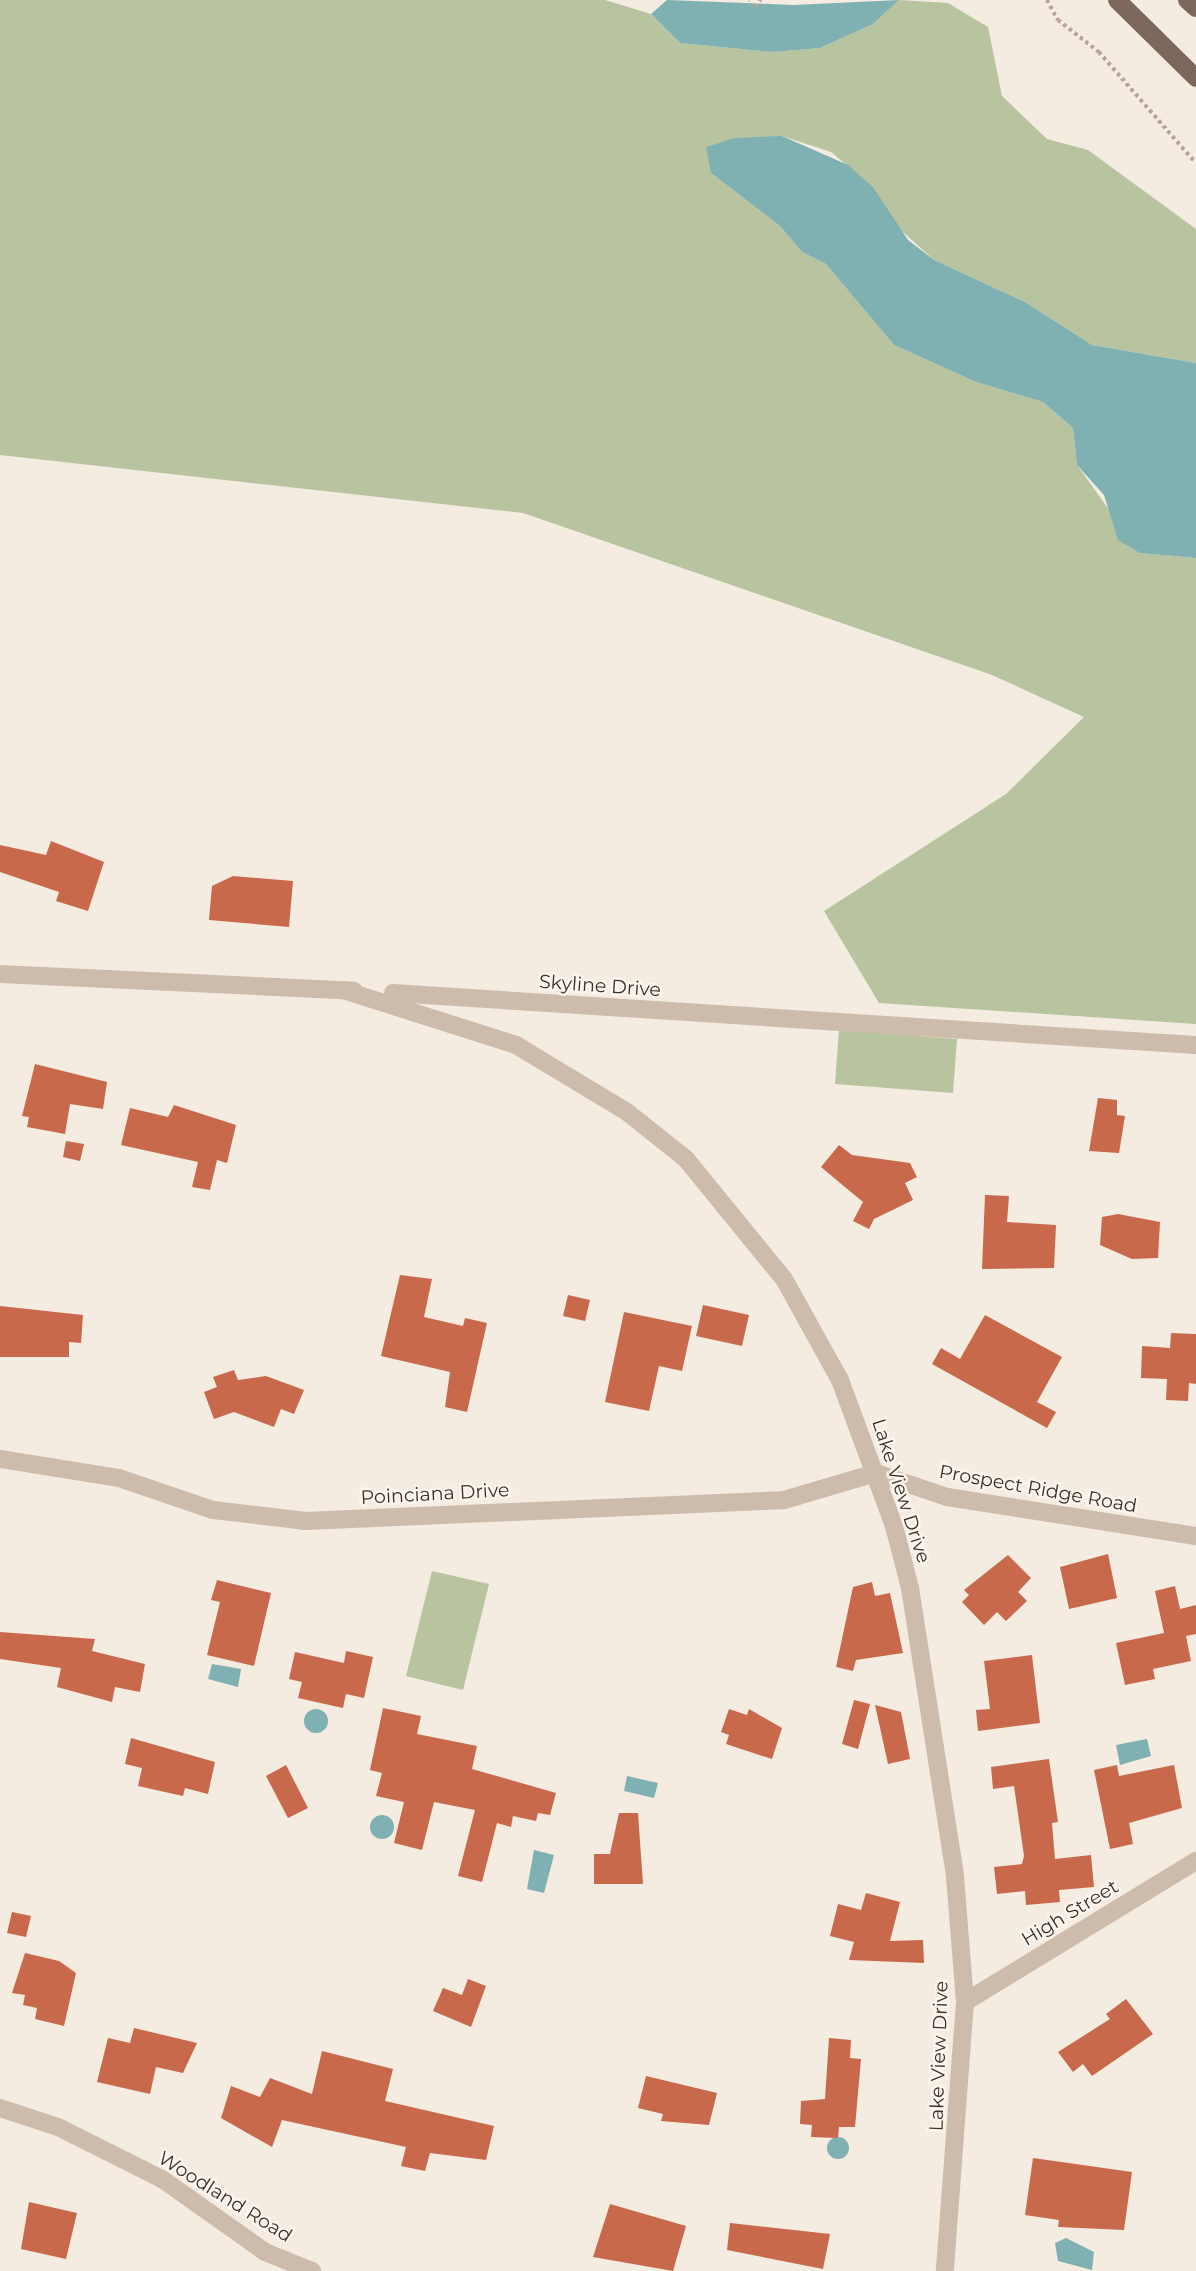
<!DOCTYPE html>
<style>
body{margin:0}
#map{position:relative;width:1196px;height:2271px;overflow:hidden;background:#f4ebe1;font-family:Montserrat,sans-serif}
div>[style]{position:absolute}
.green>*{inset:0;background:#b8c4a0}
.water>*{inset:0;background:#7fb0b2}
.round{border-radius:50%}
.building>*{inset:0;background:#c8694b}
.path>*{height:3.5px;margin-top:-1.75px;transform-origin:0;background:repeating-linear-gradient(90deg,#b9a596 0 3.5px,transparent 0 7px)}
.minor>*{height:18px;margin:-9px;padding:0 9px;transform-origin:9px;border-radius:9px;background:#cdbbac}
.major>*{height:18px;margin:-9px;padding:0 9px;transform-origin:9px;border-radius:9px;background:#7d675c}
span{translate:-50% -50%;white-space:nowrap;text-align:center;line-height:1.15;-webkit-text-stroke:5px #fbf5ee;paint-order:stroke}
.street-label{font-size:19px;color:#3b302b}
</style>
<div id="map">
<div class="green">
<div style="clip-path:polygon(0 0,605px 0,651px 14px,680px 43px,773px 52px,820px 48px,873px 24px,899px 0,948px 3px,988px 27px,1002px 96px,1047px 139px,1088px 150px,1196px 229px,1196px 363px,1092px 345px,1025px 302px,934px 260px,893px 223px,873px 187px,831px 152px,782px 136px,711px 173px,780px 226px,802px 252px,826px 264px,894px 345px,976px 382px,1043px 402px,1073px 428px,1077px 465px,1140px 553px,1196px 558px,1196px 1024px,879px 1003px,824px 911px,1006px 794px,1084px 717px,992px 675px,523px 513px,0 455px)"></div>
<div style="clip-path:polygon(839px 1030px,957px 1039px,953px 1093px,835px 1084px)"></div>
<div style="clip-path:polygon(432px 1571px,489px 1584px,463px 1690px,406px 1676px)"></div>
</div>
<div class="water">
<div style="clip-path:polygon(667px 0,794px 5px,899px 0,873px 24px,820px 48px,773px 52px,680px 43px,651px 14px)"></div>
<div style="clip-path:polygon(782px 136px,848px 165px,873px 187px,908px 240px,934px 260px,1025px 302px,1092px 345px,1196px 363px,1196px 558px,1140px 553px,1118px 540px,1104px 495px,1077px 465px,1073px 428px,1043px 402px,976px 382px,894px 345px,826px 264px,802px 252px,780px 226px,711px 173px,706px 147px,735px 138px)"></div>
<div style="clip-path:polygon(212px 1664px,241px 1669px,238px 1687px,208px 1679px)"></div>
<div class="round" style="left:304px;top:1709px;width:24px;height:24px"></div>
<div style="clip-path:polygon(1147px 1739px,1151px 1756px,1120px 1765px,1116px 1745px)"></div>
<div style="clip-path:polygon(627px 1776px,658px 1783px,654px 1798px,624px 1791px)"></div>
<div class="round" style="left:370px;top:1815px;width:24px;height:24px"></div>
<div style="clip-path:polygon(534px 1850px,554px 1855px,544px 1893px,527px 1889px)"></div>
<div class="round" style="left:827px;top:2137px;width:22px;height:22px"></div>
<div style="clip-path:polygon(1066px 2238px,1094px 2252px,1092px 2270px,1058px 2261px,1055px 2243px)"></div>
</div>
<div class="building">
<div style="clip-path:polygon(51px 841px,104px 862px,88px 911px,56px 901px,59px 892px,0 872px,0 845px,46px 855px)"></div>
<div style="clip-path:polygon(233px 876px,293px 881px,289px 927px,209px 920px,212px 886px)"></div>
<div style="clip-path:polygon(35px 1064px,107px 1082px,103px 1109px,70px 1104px,65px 1134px,27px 1127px,29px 1117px,22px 1116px)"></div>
<div style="clip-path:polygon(1098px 1098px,1117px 1100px,1117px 1115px,1125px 1116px,1119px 1153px,1089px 1151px)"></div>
<div style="clip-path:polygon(174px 1105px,236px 1125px,227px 1163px,217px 1160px,210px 1190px,192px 1187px,198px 1162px,121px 1145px,130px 1108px,168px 1117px)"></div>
<div style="clip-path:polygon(66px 1141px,84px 1144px,80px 1161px,63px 1157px)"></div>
<div style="clip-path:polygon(839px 1145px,852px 1155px,910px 1163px,917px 1177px,905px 1183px,913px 1200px,874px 1219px,869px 1229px,853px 1221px,863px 1202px,821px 1167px)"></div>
<div style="clip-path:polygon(985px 1195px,1009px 1196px,1007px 1222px,1056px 1225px,1054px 1268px,982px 1269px)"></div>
<div style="clip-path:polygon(1118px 1214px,1160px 1222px,1158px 1258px,1132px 1259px,1100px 1245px,1102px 1217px)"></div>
<div style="clip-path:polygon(400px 1275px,432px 1279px,424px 1317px,463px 1326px,465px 1318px,487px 1323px,467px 1412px,445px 1407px,450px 1372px,381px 1356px)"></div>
<div style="clip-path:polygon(568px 1295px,590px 1300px,585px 1321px,563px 1316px)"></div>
<div style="clip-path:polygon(703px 1305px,749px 1315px,742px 1346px,696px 1336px)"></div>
<div style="clip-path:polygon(0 1306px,83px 1315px,81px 1343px,69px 1342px,69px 1357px,0 1357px)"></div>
<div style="clip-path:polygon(624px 1312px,692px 1326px,682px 1371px,659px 1366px,649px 1411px,605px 1402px)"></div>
<div style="clip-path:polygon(985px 1315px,1062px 1357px,1037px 1402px,1056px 1412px,1047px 1428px,932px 1364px,941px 1348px,960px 1359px)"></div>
<div style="clip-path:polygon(1171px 1333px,1196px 1334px,1196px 1384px,1189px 1383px,1188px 1401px,1166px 1400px,1167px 1379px,1141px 1378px,1142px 1346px,1170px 1348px)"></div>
<div style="clip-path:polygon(234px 1370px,238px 1380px,266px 1376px,304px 1390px,294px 1414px,281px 1409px,274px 1427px,234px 1412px,214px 1419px,204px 1392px,217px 1387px,213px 1377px)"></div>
<div style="clip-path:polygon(1108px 1554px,1117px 1598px,1069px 1609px,1060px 1567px)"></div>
<div style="clip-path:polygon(1008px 1555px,1031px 1578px,1018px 1592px,1027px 1601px,1006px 1621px,997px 1612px,984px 1625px,962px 1602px,969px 1595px,964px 1590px)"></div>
<div style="clip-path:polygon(217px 1580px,271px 1593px,254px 1666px,207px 1655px,220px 1602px,211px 1600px)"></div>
<div style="clip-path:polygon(872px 1582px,875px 1596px,890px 1593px,903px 1653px,856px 1660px,853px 1671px,836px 1667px,853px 1587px)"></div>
<div style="clip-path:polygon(1175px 1586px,1180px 1609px,1196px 1605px,1196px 1634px,1186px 1636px,1191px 1661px,1153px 1669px,1155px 1679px,1125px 1685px,1116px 1643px,1164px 1633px,1155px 1591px)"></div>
<div style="clip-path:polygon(0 1632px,95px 1639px,92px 1651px,145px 1664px,140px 1692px,115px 1687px,112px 1702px,57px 1687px,61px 1668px,0 1659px)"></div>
<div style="clip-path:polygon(346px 1651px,373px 1657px,364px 1698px,346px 1694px,343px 1708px,298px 1698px,302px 1682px,289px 1679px,295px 1652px,344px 1663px)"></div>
<div style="clip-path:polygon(1032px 1655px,1040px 1723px,978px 1731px,976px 1710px,990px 1709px,984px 1661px)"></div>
<div style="clip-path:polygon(854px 1700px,870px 1704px,858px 1749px,842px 1744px)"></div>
<div style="clip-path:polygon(875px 1705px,901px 1712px,910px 1759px,888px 1764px)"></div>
<div style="clip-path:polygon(383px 1708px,421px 1716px,417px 1734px,477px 1746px,472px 1769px,556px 1793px,550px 1815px,538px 1813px,536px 1821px,513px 1816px,511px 1827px,497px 1823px,482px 1882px,458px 1876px,475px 1810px,434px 1802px,422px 1850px,394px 1843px,404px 1802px,376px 1796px,382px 1773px,370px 1770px)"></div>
<div style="clip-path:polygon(729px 1709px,747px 1715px,749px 1709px,782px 1728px,772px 1759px,726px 1744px,729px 1735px,721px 1732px)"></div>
<div style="clip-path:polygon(131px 1738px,215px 1762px,208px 1794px,185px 1788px,183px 1796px,138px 1786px,142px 1768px,125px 1764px)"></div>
<div style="clip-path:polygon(1049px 1759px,1058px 1822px,1052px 1823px,1055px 1859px,1091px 1855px,1094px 1887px,1059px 1890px,1060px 1902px,1026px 1905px,1025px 1891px,997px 1894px,994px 1867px,1022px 1864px,1024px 1856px,1014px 1786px,993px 1789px,991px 1767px)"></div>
<div style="clip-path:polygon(286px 1765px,308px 1808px,288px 1818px,266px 1776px)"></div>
<div style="clip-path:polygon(1117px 1765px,1119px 1776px,1174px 1765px,1182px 1808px,1129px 1823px,1133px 1844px,1110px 1849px,1094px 1770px)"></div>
<div style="clip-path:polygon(619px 1813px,638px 1813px,643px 1884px,594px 1884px,594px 1854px,610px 1854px)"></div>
<div style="clip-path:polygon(866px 1893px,900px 1902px,890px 1941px,923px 1940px,924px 1963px,849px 1960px,854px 1942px,830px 1936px,838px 1904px,861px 1910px)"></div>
<div style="clip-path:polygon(12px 1912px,31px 1916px,26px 1937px,7px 1933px)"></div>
<div style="clip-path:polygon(25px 1953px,59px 1961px,76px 1973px,64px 2026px,35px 2019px,37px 2008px,23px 2005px,25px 1995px,12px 1993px)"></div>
<div style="clip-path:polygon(468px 1979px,486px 1986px,471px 2027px,433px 2011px,443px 1988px,462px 1995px)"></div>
<div style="clip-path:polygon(1126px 1999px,1153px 2034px,1092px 2076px,1083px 2064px,1073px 2072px,1058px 2052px,1110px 2019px,1106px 2014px)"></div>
<div style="clip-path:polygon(134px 2028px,197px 2043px,183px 2073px,156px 2067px,150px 2094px,97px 2082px,108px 2038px,130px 2043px)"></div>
<div style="clip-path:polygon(829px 2038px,851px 2040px,850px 2058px,861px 2059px,855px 2127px,839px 2127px,838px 2138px,811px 2137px,812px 2125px,800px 2124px,801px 2101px,825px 2099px)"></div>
<div style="clip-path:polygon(322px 2051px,393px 2069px,385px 2101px,494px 2126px,486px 2160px,430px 2153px,425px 2171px,401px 2166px,406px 2147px,282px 2120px,272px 2147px,221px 2118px,231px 2086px,260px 2097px,270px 2078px,312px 2094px)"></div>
<div style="clip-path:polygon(646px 2076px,717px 2093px,709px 2125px,661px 2121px,663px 2114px,638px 2108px)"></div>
<div style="clip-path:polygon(1033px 2158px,1132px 2172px,1124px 2230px,1058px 2227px,1059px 2220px,1025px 2215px)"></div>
<div style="clip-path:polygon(29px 2202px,77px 2213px,66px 2259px,21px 2249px)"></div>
<div style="clip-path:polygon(610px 2204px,686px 2226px,673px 2271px,593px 2257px)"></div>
<div style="clip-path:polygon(730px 2223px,830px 2234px,823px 2269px,727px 2250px)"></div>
</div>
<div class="path">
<div style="left:1047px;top:0;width:23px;rotate:61deg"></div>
<div style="left:1058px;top:20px;width:52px;rotate:38deg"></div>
<div style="left:1099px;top:52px;width:147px;rotate:48.9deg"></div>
<div style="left:748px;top:1px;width:1px;rotate:-45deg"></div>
<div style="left:755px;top:7px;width:9px;rotate:-54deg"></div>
</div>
<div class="minor">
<div style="left:0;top:974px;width:354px;rotate:2.7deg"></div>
<div style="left:343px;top:990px;width:182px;rotate:17.6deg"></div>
<div style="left:516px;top:1045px;width:130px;rotate:31.1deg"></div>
<div style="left:627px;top:1112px;width:75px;rotate:38.5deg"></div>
<div style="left:686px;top:1159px;width:155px;rotate:50.8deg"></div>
<div style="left:784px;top:1279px;width:115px;rotate:61deg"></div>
<div style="left:840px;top:1380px;width:156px;rotate:69.7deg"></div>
<div style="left:894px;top:1526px;width:64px;rotate:75.5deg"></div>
<div style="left:910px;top:1588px;width:292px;rotate:81.1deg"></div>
<div style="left:955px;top:1877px;width:125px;rotate:85.4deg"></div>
<div style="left:965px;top:2002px;width:270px;rotate:94.3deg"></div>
<div style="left:393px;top:993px;width:805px;rotate:3.71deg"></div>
<div style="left:0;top:1459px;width:121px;rotate:9.1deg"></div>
<div style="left:119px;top:1478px;width:99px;rotate:18.8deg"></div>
<div style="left:213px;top:1510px;width:94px;rotate:6.7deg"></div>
<div style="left:306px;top:1521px;width:478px;rotate:-2.5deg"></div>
<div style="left:784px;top:1500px;width:96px;rotate:-16.4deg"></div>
<div style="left:876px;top:1473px;width:75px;rotate:18.7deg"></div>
<div style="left:947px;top:1497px;width:252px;rotate:8.9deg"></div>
<div style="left:965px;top:2002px;width:271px;rotate:-31.4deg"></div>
<div style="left:0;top:2108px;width:61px;rotate:18.1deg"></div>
<div style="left:58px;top:2127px;width:116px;rotate:26.6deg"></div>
<div style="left:162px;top:2179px;width:126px;rotate:35.3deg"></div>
<div style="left:265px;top:2252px;width:51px;rotate:22deg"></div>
</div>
<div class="major">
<div style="left:1117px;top:0;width:111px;rotate:44.6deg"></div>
<div style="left:1187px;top:0;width:12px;rotate:42deg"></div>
</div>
<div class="street-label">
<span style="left:600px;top:986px;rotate:4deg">Skyline Drive</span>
<span style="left:1038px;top:1489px;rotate:10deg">Prospect Ridge Road</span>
<span style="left:901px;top:1491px;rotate:72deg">Lake View Drive</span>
<span style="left:435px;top:1494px;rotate:-3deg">Poinciana Drive</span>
<span style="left:1070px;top:1913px;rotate:-31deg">High Street</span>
<span style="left:939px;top:2056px;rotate:-88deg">Lake View Drive</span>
<span style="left:225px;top:2197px;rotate:32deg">Woodland Road</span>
</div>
</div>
